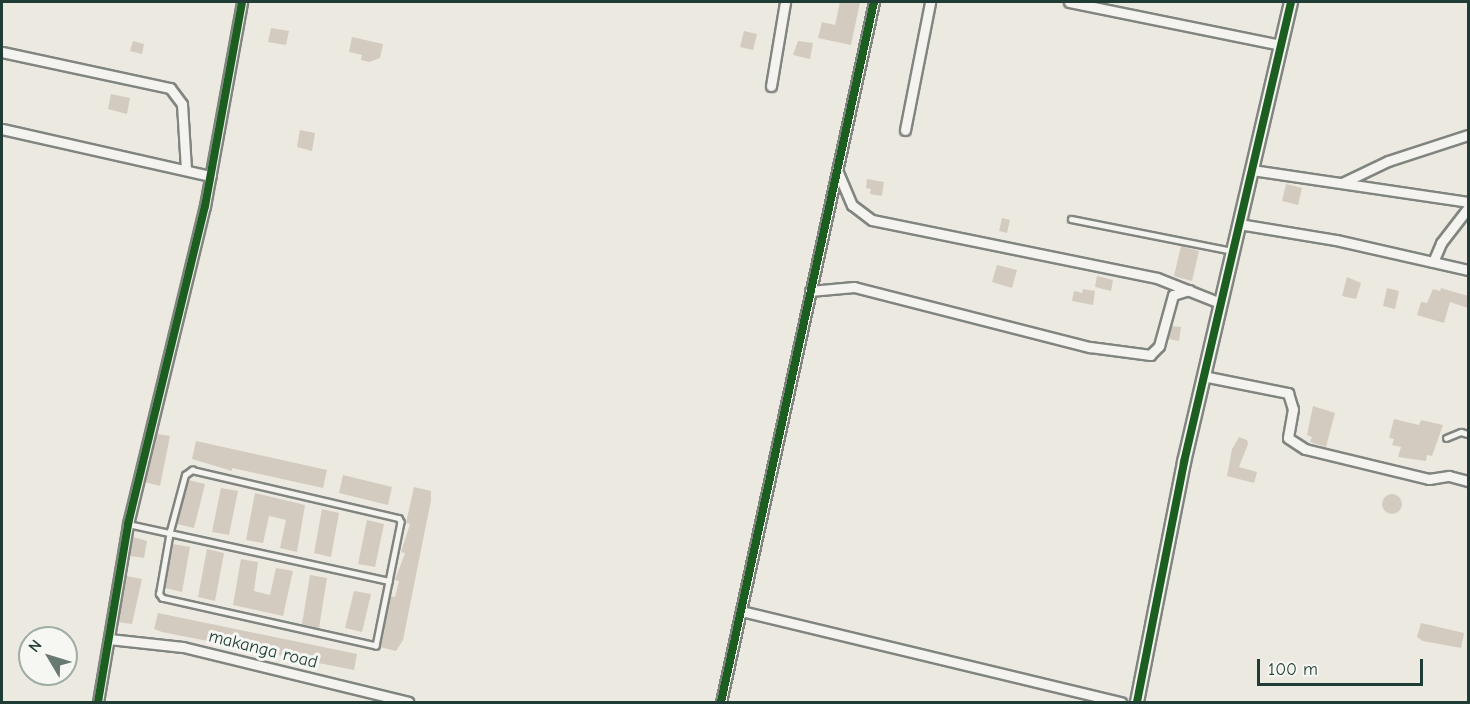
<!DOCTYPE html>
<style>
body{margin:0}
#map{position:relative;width:1470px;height:704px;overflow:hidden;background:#ece9e1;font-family:"Comic Neue",sans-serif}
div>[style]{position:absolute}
.building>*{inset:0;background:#d3cbbf}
.round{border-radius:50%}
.roads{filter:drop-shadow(2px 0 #818580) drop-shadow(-2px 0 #818580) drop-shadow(0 2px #818580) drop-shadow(0 -2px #818580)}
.lane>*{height:4.5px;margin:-2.25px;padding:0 2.25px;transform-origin:2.25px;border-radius:2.25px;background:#f4f3f0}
.street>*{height:9px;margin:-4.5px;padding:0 4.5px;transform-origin:4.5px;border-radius:4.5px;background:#f4f3f0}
.secondary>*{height:12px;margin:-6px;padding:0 6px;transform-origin:6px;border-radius:6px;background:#f4f3f0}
.cycleway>*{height:8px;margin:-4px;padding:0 4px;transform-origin:4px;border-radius:4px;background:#1b5e20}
span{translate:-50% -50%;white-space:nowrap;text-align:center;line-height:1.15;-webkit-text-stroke:6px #f6f6f2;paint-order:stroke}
.street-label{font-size:18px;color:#1f3d34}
.frame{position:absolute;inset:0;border:3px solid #1f3d34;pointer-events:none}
.north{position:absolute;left:18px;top:626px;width:60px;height:60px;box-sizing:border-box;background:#f6f6f2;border:2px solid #a0aca6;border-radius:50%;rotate:308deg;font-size:16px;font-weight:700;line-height:24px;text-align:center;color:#1f3d34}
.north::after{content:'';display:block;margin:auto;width:21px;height:27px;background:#677971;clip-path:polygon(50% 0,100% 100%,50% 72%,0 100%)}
.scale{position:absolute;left:1257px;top:659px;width:166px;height:27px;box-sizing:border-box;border:3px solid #1f3d34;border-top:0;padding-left:8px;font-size:18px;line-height:21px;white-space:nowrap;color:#1f3d34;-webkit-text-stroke:4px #f6f6f2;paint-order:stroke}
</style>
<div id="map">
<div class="building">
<div style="clip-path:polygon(840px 2px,860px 2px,851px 45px,818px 38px,822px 22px,835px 25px)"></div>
<div style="clip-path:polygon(271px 28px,289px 31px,286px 45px,268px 42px)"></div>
<div style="clip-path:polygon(744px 31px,757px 34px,753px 50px,740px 47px)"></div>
<div style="clip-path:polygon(352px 37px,383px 44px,380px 58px,369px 62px,361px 60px,362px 55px,349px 52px)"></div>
<div style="clip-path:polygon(133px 41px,144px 44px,142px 54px,130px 51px)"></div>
<div style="clip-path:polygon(798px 41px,813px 43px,810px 59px,793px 55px)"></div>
<div style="clip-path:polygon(111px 94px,130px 98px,127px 114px,108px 109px)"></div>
<div style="clip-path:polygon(300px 130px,315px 133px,312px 151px,297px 147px)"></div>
<div style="clip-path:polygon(867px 179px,884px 182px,882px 196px,870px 194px,871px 189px,866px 188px)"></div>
<div style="clip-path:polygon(1286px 184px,1302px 188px,1298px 205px,1282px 201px)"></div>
<div style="clip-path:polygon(1002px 218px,1010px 220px,1007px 233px,999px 231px)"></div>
<div style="clip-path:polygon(1181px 246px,1199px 251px,1192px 281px,1174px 276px)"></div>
<div style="clip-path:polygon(997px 265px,1017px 270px,1012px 288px,992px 282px)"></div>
<div style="clip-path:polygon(1097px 276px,1113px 280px,1111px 291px,1095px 287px)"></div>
<div style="clip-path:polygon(1347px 277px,1361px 283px,1356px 299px,1342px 296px)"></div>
<div style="clip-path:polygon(1387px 288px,1399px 291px,1395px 309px,1383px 306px)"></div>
<div style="clip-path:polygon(1441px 288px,1468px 296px,1468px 308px,1450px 302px,1444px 323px,1417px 315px,1421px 302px,1427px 303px,1433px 289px,1440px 291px)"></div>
<div style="clip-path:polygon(1083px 289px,1095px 291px,1093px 305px,1072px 301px,1074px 291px,1082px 293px)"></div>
<div style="clip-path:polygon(1172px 326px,1181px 327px,1179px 341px,1169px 339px)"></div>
<div style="clip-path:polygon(1313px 406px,1335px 413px,1326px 447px,1310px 442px,1312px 437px,1307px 435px)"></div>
<div style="clip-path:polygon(1394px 419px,1419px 425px,1421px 420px,1443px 425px,1432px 456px,1427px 455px,1426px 461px,1398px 457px,1401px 447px,1392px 445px,1394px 439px,1389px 438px)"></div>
<div style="clip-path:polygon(157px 434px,170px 436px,160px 486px,145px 482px)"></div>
<div style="clip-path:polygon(1239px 437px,1247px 440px,1248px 444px,1239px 467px,1257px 472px,1254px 483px,1227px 476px,1232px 449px)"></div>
<div style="clip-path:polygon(196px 441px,327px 470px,323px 488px,232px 468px,232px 471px,192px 459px)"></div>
<div style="clip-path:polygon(343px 475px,392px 487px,388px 505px,339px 493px)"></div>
<div style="clip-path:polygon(188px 480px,205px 484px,194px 528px,177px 524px)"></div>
<div style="clip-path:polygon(414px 487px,431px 491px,431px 500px,403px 640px,396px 651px,380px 647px,391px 596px,395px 597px,399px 581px,395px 580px,405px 553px,401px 552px,410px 524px,406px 523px)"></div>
<div style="clip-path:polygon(221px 488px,238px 491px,229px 535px,212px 532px)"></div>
<div style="clip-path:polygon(255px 493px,305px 505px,297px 552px,280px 548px,286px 520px,269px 516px,263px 543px,246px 540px)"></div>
<div class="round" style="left:1382px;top:494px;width:20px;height:20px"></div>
<div style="clip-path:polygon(322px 509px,339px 513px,331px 557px,314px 553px)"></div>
<div style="clip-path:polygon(367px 520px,384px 524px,375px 567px,358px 564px)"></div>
<div style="clip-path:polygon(133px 537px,147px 541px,144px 558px,130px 556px)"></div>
<div style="clip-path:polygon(173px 544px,190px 547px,182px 592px,165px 588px)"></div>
<div style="clip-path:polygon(207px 549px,224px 553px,215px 601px,198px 597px)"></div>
<div style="clip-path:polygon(241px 559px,258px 562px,254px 591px,270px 595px,276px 568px,293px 571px,283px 616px,233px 605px)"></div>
<div style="clip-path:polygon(310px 575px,327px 578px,319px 628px,302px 624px)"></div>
<div style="clip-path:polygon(126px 576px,142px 579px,132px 624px,118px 622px)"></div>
<div style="clip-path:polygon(354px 591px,371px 594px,362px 632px,345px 628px)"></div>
<div style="clip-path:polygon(158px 613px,357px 654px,354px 670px,162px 632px,154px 629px)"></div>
<div style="clip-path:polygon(1421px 623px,1464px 633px,1461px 648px,1423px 641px,1417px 637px)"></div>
</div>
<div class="roads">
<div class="lane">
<div style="left:1071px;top:219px;width:164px;rotate:11.2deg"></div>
<div style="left:1446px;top:438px;width:16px;rotate:-22deg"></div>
<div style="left:1461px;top:432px;width:7px;rotate:16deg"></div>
<div style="left:192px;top:470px;width:212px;rotate:13.1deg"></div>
<div style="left:399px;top:518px;width:4px;rotate:63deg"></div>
<div style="left:401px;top:522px;width:126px;rotate:101.4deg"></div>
<div style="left:376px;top:646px;width:219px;rotate:-167.4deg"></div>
<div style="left:162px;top:598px;width:5px;rotate:-127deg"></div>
<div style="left:159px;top:594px;width:64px;rotate:-80.1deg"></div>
<div style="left:170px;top:531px;width:58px;rotate:-75deg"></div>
<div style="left:185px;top:475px;width:9px;rotate:-36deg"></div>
<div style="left:128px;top:524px;width:267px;rotate:12.3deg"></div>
</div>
<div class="street">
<div style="left:1069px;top:2px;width:216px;rotate:11.5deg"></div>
<div style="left:2px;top:52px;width:172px;rotate:12.1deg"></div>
<div style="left:170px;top:88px;width:20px;rotate:53deg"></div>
<div style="left:182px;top:104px;width:66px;rotate:86.5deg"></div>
<div style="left:771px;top:86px;width:85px;rotate:-80.5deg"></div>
<div style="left:2px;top:129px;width:214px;rotate:12.7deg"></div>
<div style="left:905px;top:130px;width:130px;rotate:-78.9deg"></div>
<div style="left:837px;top:170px;width:38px;rotate:67deg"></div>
<div style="left:852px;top:205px;width:25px;rotate:37deg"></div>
<div style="left:872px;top:220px;width:291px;rotate:11.5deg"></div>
<div style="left:1157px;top:278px;width:68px;rotate:21.6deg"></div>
<div style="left:1252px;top:170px;width:218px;rotate:8.4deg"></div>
<div style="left:1342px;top:183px;width:51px;rotate:-25.6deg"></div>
<div style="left:1388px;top:161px;width:84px;rotate:-18deg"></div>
<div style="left:1239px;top:224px;width:98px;rotate:9.4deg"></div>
<div style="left:1336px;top:240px;width:135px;rotate:12.8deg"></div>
<div style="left:1433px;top:262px;width:21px;rotate:-67deg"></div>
<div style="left:1441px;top:243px;width:44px;rotate:-52.4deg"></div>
<div style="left:810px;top:291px;width:44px;rotate:-5.2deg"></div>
<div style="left:854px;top:287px;width:244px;rotate:14.3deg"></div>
<div style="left:1090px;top:347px;width:61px;rotate:7.6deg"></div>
<div style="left:1150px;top:355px;width:13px;rotate:-45deg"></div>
<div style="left:1159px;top:346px;width:53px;rotate:-74.6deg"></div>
<div style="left:1173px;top:295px;width:17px;rotate:-17deg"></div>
<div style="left:1203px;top:376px;width:87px;rotate:11.3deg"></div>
<div style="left:1288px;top:393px;width:17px;rotate:73deg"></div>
<div style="left:1293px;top:409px;width:29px;rotate:100deg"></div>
<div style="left:1288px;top:438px;width:20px;rotate:33deg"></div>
<div style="left:1305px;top:449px;width:128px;rotate:13.6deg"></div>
<div style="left:1429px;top:479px;width:20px;rotate:-9deg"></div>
<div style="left:1449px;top:476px;width:20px;rotate:15deg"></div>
<div style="left:741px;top:611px;width:391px;rotate:13.5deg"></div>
<div style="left:109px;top:639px;width:74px;rotate:6.2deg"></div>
<div style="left:183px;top:647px;width:232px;rotate:13.7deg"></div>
<div style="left:98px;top:702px;width:181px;rotate:-80.4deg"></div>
<div style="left:128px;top:524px;width:327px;rotate:-76.4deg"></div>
<div style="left:205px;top:206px;width:207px;rotate:-79.7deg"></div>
<div style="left:721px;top:702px;width:717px;rotate:-77.67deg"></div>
</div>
<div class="secondary">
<div style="left:1137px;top:702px;width:245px;rotate:-78.9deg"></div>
<div style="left:1184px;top:462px;width:472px;rotate:-76.9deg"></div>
</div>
</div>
<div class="cycleway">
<div style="left:98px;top:702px;width:181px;rotate:-80.4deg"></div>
<div style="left:128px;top:524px;width:327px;rotate:-76.4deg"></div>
<div style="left:205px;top:206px;width:207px;rotate:-79.7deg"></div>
<div style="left:721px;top:702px;width:717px;rotate:-77.67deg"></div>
<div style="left:1137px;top:702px;width:245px;rotate:-78.9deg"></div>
<div style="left:1184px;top:462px;width:472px;rotate:-76.9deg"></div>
</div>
<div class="street-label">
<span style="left:263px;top:650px;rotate:14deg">makanga road</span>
</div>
<div class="frame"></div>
<div class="north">N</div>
<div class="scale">100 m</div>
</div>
